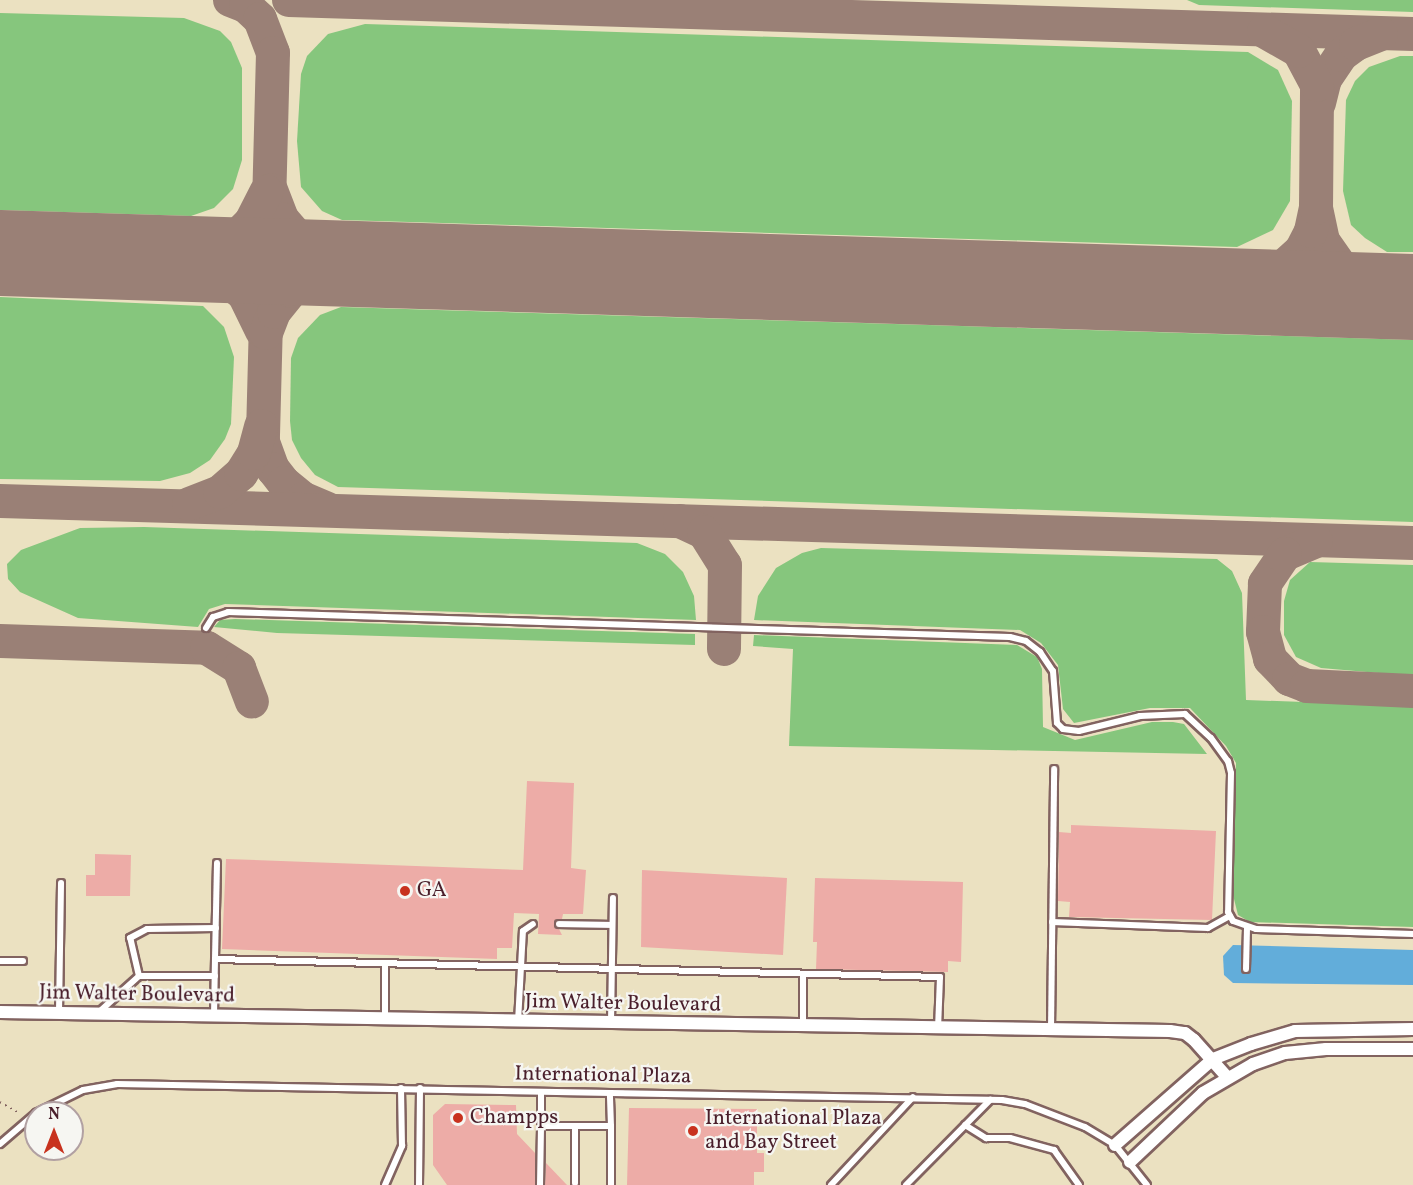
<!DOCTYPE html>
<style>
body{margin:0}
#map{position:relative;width:1413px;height:1185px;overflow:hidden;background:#ebe1c1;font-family:Vollkorn,serif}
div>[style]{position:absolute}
.green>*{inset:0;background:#86c67d}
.water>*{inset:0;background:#62adda}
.taxiway>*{height:34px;margin:-17px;padding:0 17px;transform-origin:17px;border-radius:17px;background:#9a8076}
.runway>*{height:86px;margin:-43px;padding:0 43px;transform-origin:43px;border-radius:43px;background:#9a8076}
.building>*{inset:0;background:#edaca7}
.path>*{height:2px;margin-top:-1px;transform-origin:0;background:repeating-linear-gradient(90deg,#826360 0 1.5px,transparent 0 6px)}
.roads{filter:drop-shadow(2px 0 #826360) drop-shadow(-2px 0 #826360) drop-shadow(0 2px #826360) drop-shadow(0 -2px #826360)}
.service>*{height:6px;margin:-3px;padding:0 3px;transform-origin:3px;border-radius:3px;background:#fff}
.minor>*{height:12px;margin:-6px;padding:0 6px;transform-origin:6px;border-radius:6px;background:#fff}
.dots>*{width:16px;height:16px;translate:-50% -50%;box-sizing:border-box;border:3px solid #f6f6f2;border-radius:50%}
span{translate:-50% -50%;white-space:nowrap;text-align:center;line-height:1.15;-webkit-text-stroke:4.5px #f6f6f2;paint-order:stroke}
.poi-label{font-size:21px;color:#4a1f2b}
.left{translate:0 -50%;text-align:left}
.street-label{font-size:21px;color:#4a1f2b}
.north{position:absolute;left:24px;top:1101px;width:60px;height:60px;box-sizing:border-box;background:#f6f6f2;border:2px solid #b1a0a2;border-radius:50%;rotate:0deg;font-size:16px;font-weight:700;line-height:24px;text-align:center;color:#4a1f2b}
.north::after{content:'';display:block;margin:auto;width:21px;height:27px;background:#c8321e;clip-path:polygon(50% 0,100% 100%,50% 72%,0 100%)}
</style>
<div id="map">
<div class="green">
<div style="clip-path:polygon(1187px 0,1413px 0,1413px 12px,1199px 5px)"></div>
<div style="clip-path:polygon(0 13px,184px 18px,220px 31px,231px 42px,242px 68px,242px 160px,233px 189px,214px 208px,191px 216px,0 210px)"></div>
<div style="clip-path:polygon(365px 24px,1248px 52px,1278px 70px,1292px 101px,1290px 201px,1273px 230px,1237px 247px,342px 220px,322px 211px,301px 187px,297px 141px,301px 74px,307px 56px,328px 34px)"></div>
<div style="clip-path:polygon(1400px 56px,1413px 56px,1413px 252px,1387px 252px,1365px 238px,1351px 225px,1343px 191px,1346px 100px,1355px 81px,1369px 67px)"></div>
<div style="clip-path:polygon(0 297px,203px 306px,224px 327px,234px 357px,231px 424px,225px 439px,210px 460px,190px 473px,160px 481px,0 479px)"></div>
<div style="clip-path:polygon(341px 307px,1413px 340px,1413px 522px,338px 487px,315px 475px,301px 458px,292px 440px,290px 421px,291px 358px,298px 338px,320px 315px)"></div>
<div style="clip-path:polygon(144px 527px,637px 543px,665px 554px,683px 572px,694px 596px,696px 620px,225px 604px,209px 609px,198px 627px,78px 618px,20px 592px,8px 579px,7px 564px,21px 550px,80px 528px)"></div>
<div style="clip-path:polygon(821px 548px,1217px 559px,1232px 571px,1242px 593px,1246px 700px,1413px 706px,1413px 927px,1250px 922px,1238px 915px,1233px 895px,1236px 763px,1226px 746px,1190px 708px,1150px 708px,1074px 723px,1063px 709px,1058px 665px,1041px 643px,1020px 630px,754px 620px,758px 596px,776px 568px,802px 553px)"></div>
<div style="clip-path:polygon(1310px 562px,1413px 565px,1413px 676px,1321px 668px,1296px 657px,1284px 635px,1284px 601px,1290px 580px)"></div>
<div style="clip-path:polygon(235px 619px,695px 634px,695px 645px,277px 633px,214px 627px,220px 620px)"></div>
<div style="clip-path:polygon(754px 635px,1017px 645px,1037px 657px,1042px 669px,1043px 727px,1075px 740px,1152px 722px,1173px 722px,1184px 724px,1207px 754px,789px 746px,793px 649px,753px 646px)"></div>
</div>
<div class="water">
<div style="clip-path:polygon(1233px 945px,1413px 950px,1413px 985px,1233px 983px,1224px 975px,1223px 956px)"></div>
</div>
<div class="taxiway">
<div style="left:230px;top:0;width:17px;rotate:21deg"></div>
<div style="left:246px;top:6px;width:19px;rotate:43deg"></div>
<div style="left:260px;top:19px;width:36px;rotate:69deg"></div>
<div style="left:273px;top:53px;width:389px;rotate:91.5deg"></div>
<div style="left:263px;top:442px;width:29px;rotate:70deg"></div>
<div style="left:273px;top:469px;width:18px;rotate:52deg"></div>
<div style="left:284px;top:483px;width:26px;rotate:39deg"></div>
<div style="left:304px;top:499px;width:25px;rotate:23deg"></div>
<div style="left:289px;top:0;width:1125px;rotate:1.73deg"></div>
<div style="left:1319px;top:103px;width:25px;rotate:-76deg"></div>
<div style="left:1325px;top:79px;width:29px;rotate:-56deg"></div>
<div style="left:1341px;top:55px;width:19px;rotate:-36deg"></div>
<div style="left:1356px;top:44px;width:27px;rotate:-22deg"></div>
<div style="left:271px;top:190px;width:31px;rotate:69deg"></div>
<div style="left:282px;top:219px;width:28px;rotate:49deg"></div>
<div style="left:300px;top:240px;width:31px;rotate:31deg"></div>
<div style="left:327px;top:256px;width:32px;rotate:9deg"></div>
<div style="left:1316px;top:208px;width:34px;rotate:78deg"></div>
<div style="left:1323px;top:241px;width:33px;rotate:55deg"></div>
<div style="left:1342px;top:268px;width:43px;rotate:30.7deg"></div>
<div style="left:1379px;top:290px;width:34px;rotate:7deg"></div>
<div style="left:175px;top:256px;width:25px;rotate:-5deg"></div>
<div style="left:200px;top:254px;width:36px;rotate:-23deg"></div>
<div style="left:233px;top:240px;width:25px;rotate:-45deg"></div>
<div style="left:251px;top:222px;width:34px;rotate:-63deg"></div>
<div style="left:63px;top:258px;width:119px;rotate:1.9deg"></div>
<div style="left:182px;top:262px;width:31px;rotate:13deg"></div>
<div style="left:212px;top:269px;width:41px;rotate:38deg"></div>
<div style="left:244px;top:294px;width:41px;rotate:64.1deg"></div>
<div style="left:1110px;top:284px;width:135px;rotate:0.8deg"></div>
<div style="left:1245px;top:286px;width:31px;rotate:-21deg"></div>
<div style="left:1274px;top:275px;width:36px;rotate:-42deg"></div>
<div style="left:1301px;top:251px;width:22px;rotate:-63deg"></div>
<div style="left:1311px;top:231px;width:24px;rotate:-78deg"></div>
<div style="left:1316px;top:208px;width:123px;rotate:-89.5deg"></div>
<div style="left:1317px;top:85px;width:38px;rotate:-118deg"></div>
<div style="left:1299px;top:51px;width:40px;rotate:-150.3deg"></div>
<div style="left:266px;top:333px;width:22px;rotate:-69deg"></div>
<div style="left:274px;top:312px;width:27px;rotate:-51deg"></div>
<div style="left:291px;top:291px;width:44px;rotate:-28.3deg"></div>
<div style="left:330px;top:270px;width:140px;rotate:0.4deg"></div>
<div style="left:0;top:501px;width:1414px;rotate:1.7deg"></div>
<div style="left:189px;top:504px;width:33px;rotate:-21deg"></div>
<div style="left:220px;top:492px;width:28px;rotate:-41deg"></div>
<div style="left:241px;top:474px;width:25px;rotate:-58deg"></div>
<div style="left:254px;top:453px;width:28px;rotate:-75deg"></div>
<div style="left:680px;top:521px;width:26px;rotate:25deg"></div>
<div style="left:704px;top:532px;width:39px;rotate:58deg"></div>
<div style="left:725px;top:565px;width:84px;rotate:90.7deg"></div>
<div style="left:1316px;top:541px;width:34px;rotate:157deg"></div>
<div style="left:1285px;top:554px;width:36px;rotate:124deg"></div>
<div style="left:1265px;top:584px;width:48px;rotate:92.4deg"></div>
<div style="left:1263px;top:632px;width:28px;rotate:75deg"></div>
<div style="left:1270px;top:659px;width:28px;rotate:46deg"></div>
<div style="left:1289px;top:679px;width:19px;rotate:21deg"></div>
<div style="left:1307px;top:686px;width:106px;rotate:2.7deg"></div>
<div style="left:0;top:641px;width:207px;rotate:1.9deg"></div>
<div style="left:207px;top:648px;width:38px;rotate:32deg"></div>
<div style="left:239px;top:668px;width:36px;rotate:69deg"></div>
</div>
<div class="runway">
<div style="left:0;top:253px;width:1414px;rotate:1.78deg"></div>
</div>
<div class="building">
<div style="clip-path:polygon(527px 781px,574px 783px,571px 868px,586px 870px,583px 914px,563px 914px,562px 919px,555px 921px,562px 935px,538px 934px,539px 914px,514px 913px,512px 948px,497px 948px,497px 959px,222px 949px,226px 859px,523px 870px)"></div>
<div style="clip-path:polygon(1071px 825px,1216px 831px,1212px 920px,1069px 917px,1070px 902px,1058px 901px,1059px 832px,1071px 833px)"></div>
<div style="clip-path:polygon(95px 854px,131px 855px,130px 896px,86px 896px,86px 875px,95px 875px)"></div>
<div style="clip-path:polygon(642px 870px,787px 878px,783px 955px,641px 947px)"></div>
<div style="clip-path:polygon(815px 878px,963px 882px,961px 962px,948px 961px,948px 972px,816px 969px,817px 942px,813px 942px)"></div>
<div style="clip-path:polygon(445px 1104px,516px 1105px,517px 1134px,535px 1153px,535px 1185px,447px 1185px,433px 1165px,433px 1115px)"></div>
<div style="clip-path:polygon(629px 1108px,757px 1109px,757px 1153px,764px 1153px,764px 1172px,754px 1172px,754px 1185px,627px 1185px)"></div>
<div style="clip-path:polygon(546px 1163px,567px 1185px,545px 1185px)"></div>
</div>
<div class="path">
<div style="left:0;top:1102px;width:20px;rotate:30deg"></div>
</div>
<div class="roads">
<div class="service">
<div style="left:206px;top:628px;width:13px;rotate:-58deg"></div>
<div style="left:213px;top:617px;width:16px;rotate:-18deg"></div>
<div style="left:228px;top:612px;width:782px;rotate:1.83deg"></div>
<div style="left:1010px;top:637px;width:16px;rotate:14deg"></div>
<div style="left:1026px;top:641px;width:18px;rotate:38deg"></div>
<div style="left:1040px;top:652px;width:23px;rotate:56deg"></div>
<div style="left:1053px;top:671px;width:52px;rotate:85.6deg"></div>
<div style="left:1057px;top:723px;width:8px;rotate:45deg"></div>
<div style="left:1063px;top:729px;width:16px;rotate:7deg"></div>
<div style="left:1079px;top:731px;width:63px;rotate:-13.8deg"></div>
<div style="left:1140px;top:716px;width:45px;rotate:-2.5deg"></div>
<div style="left:1185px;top:714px;width:35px;rotate:43deg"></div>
<div style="left:1211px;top:738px;width:29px;rotate:54deg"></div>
<div style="left:1228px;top:761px;width:12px;rotate:76deg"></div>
<div style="left:1231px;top:773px;width:139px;rotate:91.2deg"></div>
<div style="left:1228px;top:912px;width:10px;rotate:61deg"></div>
<div style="left:1233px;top:921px;width:24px;rotate:19deg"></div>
<div style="left:1256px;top:929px;width:157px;rotate:1.8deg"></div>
<div style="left:1052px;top:922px;width:156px;rotate:2.2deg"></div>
<div style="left:1208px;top:928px;width:25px;rotate:-29deg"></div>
<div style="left:559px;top:924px;width:53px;rotate:1.1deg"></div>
<div style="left:215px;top:959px;width:96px;rotate:-88.8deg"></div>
<div style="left:0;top:961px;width:23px"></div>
<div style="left:1246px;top:969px;width:41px;rotate:-88.6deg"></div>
<div style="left:803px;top:974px;width:51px;rotate:90deg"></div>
<div style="left:215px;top:976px;width:76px;rotate:180deg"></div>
<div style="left:139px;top:976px;width:39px;rotate:-103deg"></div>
<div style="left:130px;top:938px;width:19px;rotate:-28deg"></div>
<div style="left:147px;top:929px;width:69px;rotate:-0.8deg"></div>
<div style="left:59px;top:1012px;width:129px;rotate:-89.1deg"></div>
<div style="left:99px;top:1012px;width:54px;rotate:-42deg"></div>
<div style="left:214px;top:1016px;width:57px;rotate:-89deg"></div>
<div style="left:215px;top:959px;width:725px;rotate:1.42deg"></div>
<div style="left:940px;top:977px;width:51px;rotate:92.2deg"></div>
<div style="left:385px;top:1019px;width:55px;rotate:-90deg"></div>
<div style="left:518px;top:1022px;width:91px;rotate:-86.9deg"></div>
<div style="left:523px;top:931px;width:12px;rotate:-35deg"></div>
<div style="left:611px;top:1023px;width:125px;rotate:-89.1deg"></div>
<div style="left:1051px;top:1029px;width:260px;rotate:-89.3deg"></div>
<div style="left:541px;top:1092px;width:34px;rotate:90deg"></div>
<div style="left:541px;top:1126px;width:70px"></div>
<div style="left:611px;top:1126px;width:33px;rotate:-92deg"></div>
<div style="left:36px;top:1113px;width:52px;rotate:-26.1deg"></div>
<div style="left:83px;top:1090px;width:35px;rotate:-10deg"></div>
<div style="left:117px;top:1084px;width:885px;rotate:1.04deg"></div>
<div style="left:1002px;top:1100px;width:23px;rotate:10deg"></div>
<div style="left:1025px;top:1104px;width:64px;rotate:21deg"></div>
<div style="left:1085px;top:1127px;width:35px;rotate:31deg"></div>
<div style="left:1115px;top:1145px;width:51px;rotate:51.3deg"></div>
<div style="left:965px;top:1125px;width:25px;rotate:32deg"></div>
<div style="left:986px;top:1138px;width:24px"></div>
<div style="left:1010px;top:1138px;width:46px;rotate:15.3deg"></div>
<div style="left:1054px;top:1150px;width:43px;rotate:54.5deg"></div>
<div style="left:575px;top:1126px;width:57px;rotate:90deg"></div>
<div style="left:611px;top:1126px;width:59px;rotate:90deg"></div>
<div style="left:0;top:1144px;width:48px;rotate:-40.7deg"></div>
<div style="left:385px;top:1185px;width:43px;rotate:-66.4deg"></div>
<div style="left:402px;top:1146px;width:58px;rotate:-91deg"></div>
<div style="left:419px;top:1185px;width:97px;rotate:-89.4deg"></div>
<div style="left:540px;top:1185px;width:59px;rotate:-89deg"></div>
<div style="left:831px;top:1185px;width:120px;rotate:-47deg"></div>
<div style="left:906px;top:1185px;width:120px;rotate:-45.3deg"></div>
</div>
<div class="minor">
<div style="left:0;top:1012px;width:1170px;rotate:0.93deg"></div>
<div style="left:1170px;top:1031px;width:15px;rotate:8deg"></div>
<div style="left:1185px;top:1033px;width:11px;rotate:38deg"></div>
<div style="left:1194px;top:1040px;width:50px;rotate:48.3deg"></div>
<div style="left:1115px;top:1145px;width:130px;rotate:-41.3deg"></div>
<div style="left:1213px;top:1059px;width:41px;rotate:-21.5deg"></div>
<div style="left:1251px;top:1044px;width:46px;rotate:-16.5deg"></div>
<div style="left:1295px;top:1031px;width:118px;rotate:-1deg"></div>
<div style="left:1130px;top:1162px;width:100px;rotate:-43.4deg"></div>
<div style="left:1203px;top:1093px;width:58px;rotate:-30.1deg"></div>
<div style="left:1253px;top:1064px;width:34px;rotate:-19deg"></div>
<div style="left:1285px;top:1053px;width:41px;rotate:-5.6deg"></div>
<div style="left:1326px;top:1049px;width:87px"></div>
</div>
</div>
<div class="dots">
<div style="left:405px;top:891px;background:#c8321e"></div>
<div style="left:458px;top:1118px;background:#c8321e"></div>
<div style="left:693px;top:1131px;background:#c8321e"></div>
</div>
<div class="poi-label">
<span class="left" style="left:417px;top:891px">GA</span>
<span class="left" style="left:470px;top:1118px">Champps</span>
<span class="left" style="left:705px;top:1131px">International Plaza<br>and Bay Street</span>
</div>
<div class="street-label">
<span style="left:137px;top:995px;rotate:1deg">Jim Walter Boulevard</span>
<span style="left:623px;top:1004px;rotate:1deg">Jim Walter Boulevard</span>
<span style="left:603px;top:1076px;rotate:1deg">International Plaza</span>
</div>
<div class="north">N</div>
</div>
